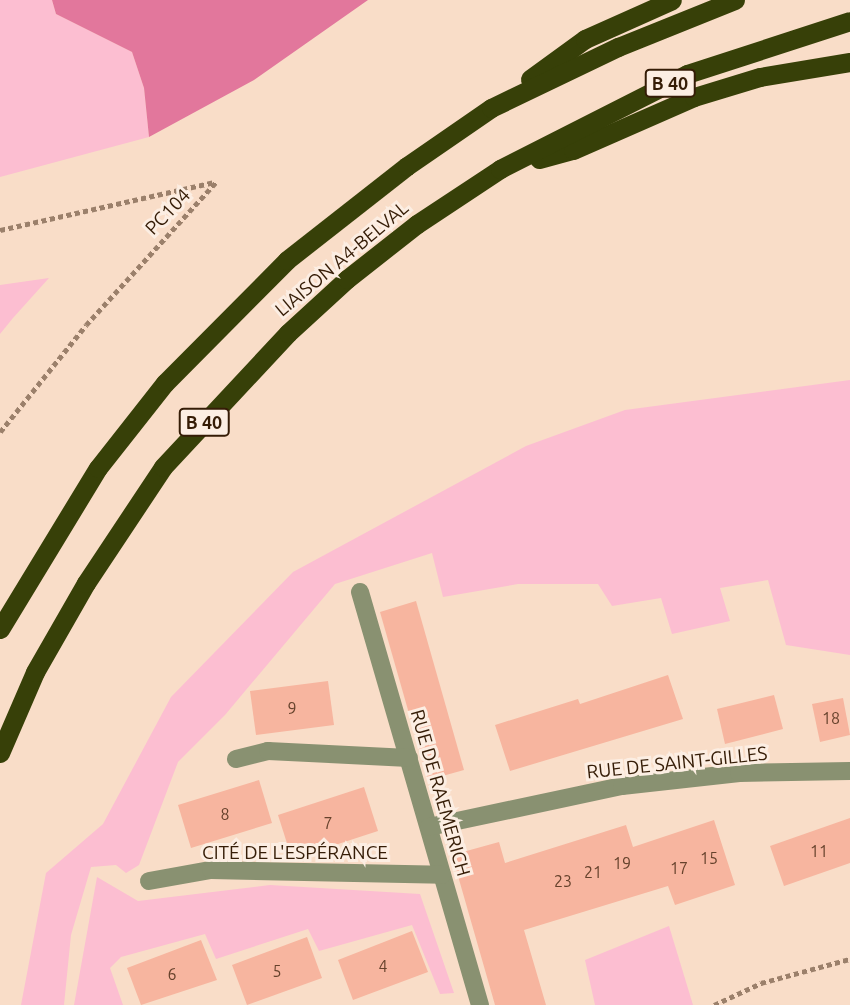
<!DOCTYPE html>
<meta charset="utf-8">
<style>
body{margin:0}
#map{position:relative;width:850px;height:1005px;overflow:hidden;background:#f9ddc8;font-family:Ubuntu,sans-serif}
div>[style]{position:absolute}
.green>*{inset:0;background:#fcbed1}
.forest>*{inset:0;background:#e2779c}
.building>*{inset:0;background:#f7b59f}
.path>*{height:4.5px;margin-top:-2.25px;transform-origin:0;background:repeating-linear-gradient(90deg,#9b806b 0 5px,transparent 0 8.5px)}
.minor>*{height:18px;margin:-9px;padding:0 9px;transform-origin:9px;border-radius:9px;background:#899171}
.trunk>*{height:19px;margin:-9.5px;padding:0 9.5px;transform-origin:9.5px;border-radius:9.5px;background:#374008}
span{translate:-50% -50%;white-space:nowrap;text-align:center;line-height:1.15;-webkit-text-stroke:6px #fceee3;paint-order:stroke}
.number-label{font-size:16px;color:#66422c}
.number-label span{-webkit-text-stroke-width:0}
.shield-label span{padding:2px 5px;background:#fceee3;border:2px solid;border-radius:5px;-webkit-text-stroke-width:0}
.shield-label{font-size:18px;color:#351c06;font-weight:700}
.street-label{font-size:19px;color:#351c06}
</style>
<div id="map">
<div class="green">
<div style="clip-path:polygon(0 0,52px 0,56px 14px,132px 52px,144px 88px,149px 137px,0 177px)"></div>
<div style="clip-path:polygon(49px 278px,13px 318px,0 334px,0 285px)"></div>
<div style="clip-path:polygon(850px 380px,850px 655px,786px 645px,768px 580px,720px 588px,730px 621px,672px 634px,661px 598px,612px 606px,598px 584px,518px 584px,443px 597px,432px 553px,335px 584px,225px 715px,178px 762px,139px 865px,126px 873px,116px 865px,91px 867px,71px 935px,64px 1005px,21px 1005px,46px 873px,103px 824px,171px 697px,293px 572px,526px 446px,625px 410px)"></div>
<div style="clip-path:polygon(97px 877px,138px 901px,270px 885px,420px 894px,454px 993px,440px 994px,412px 925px,319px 951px,308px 929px,216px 959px,205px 934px,121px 957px,110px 968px,123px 1005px,74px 1005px)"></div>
<div style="clip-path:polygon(669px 926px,693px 1005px,595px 1005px,585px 960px)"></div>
</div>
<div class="forest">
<div style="clip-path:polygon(52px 0,368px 0,254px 80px,149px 137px,144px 88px,132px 52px,56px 14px)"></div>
</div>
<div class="building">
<div style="clip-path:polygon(416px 601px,464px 770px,428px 780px,380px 612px)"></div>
<div style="clip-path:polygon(668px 675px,683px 719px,510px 771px,495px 725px,578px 699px,580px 704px)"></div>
<div style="clip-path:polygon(328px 681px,334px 725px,256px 735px,250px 691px)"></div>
<div style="clip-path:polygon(774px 695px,783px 729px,725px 744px,717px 709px)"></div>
<div style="clip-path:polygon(843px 698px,850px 735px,820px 742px,812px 704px)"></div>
<div style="clip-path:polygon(259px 780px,272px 823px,191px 848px,178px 805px)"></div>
<div style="clip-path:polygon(364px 787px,378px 831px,292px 859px,278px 815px)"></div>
<div style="clip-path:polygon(850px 818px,850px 863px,784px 886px,770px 846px)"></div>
<div style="clip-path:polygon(714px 820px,735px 885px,675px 905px,668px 886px,524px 930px,546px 1005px,495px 1005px,452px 855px,499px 842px,505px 863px,626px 825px,633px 847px)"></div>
<div style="clip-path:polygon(412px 931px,428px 972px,353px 1000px,338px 960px)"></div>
<div style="clip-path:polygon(307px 937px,322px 978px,247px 1005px,232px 965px)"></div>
<div style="clip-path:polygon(201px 940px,217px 980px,141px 1005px,127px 968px)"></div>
</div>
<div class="path">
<div style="left:0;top:230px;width:220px;rotate:-12.6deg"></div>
<div style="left:0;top:432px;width:137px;rotate:-51.2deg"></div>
<div style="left:86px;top:325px;width:193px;rotate:-47.7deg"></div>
<div style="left:714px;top:1005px;width:52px;rotate:-25.1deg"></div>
<div style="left:761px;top:983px;width:92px;rotate:-15.1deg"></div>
</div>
<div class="minor">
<div style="left:360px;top:592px;width:430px;rotate:73.8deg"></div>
<div style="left:236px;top:759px;width:33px;rotate:-14deg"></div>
<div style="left:268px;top:751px;width:141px;rotate:2.8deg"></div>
<div style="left:429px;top:827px;width:197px;rotate:-12deg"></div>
<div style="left:622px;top:786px;width:118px;rotate:-6.3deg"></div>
<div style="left:739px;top:773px;width:111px;rotate:-1deg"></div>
<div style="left:149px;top:881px;width:63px;rotate:-10.1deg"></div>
<div style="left:211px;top:870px;width:231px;rotate:1.2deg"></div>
</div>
<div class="trunk">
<div style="left:530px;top:79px;width:68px;rotate:-36deg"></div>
<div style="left:585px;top:39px;width:95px;rotate:-24.1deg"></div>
<div style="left:539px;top:159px;width:35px;rotate:-15deg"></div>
<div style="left:573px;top:150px;width:132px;rotate:-23.7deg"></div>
<div style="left:694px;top:97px;width:69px;rotate:-16.9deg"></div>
<div style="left:760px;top:77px;width:91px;rotate:-9.5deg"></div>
<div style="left:0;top:629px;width:188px;rotate:-58.7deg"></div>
<div style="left:98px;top:468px;width:108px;rotate:-51.8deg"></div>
<div style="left:165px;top:383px;width:173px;rotate:-45.2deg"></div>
<div style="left:287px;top:260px;width:152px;rotate:-38.1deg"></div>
<div style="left:407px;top:166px;width:102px;rotate:-34.6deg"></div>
<div style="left:491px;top:108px;width:141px;rotate:-25.7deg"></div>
<div style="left:618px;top:47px;width:126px;rotate:-21.9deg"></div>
<div style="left:0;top:753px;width:88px;rotate:-66.6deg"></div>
<div style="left:35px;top:672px;width:103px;rotate:-60.2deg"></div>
<div style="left:86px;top:583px;width:139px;rotate:-56.4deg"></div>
<div style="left:163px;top:467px;width:183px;rotate:-47deg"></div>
<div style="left:288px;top:333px;width:80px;rotate:-42.5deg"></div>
<div style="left:347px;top:279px;width:89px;rotate:-38.2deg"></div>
<div style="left:417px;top:224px;width:100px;rotate:-33.5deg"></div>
<div style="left:500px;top:169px;width:210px;rotate:-26.9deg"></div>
<div style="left:687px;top:74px;width:171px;rotate:-18deg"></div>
</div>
<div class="number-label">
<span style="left:292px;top:708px">9</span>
<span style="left:831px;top:718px">18</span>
<span style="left:225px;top:814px">8</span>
<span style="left:328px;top:823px">7</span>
<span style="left:819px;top:851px">11</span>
<span style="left:709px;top:858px">15</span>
<span style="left:622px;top:863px">19</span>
<span style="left:679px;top:868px">17</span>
<span style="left:593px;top:872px">21</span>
<span style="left:563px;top:881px">23</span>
<span style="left:383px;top:966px">4</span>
<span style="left:277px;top:971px">5</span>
<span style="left:172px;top:974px">6</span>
</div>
<div class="shield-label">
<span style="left:670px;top:83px">B 40</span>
<span style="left:204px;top:422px">B 40</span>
</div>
<div class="street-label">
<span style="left:168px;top:212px;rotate:-46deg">PC104</span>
<span style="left:342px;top:259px;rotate:-40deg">LIAISON A4-BELVAL</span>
<span style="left:677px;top:763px;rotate:-6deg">RUE DE SAINT-GILLES</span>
<span style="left:440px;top:793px;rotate:74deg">RUE DE RAEMERICH</span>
<span style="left:295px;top:853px">CITÉ DE L'ESPÉRANCE</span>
</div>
</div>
